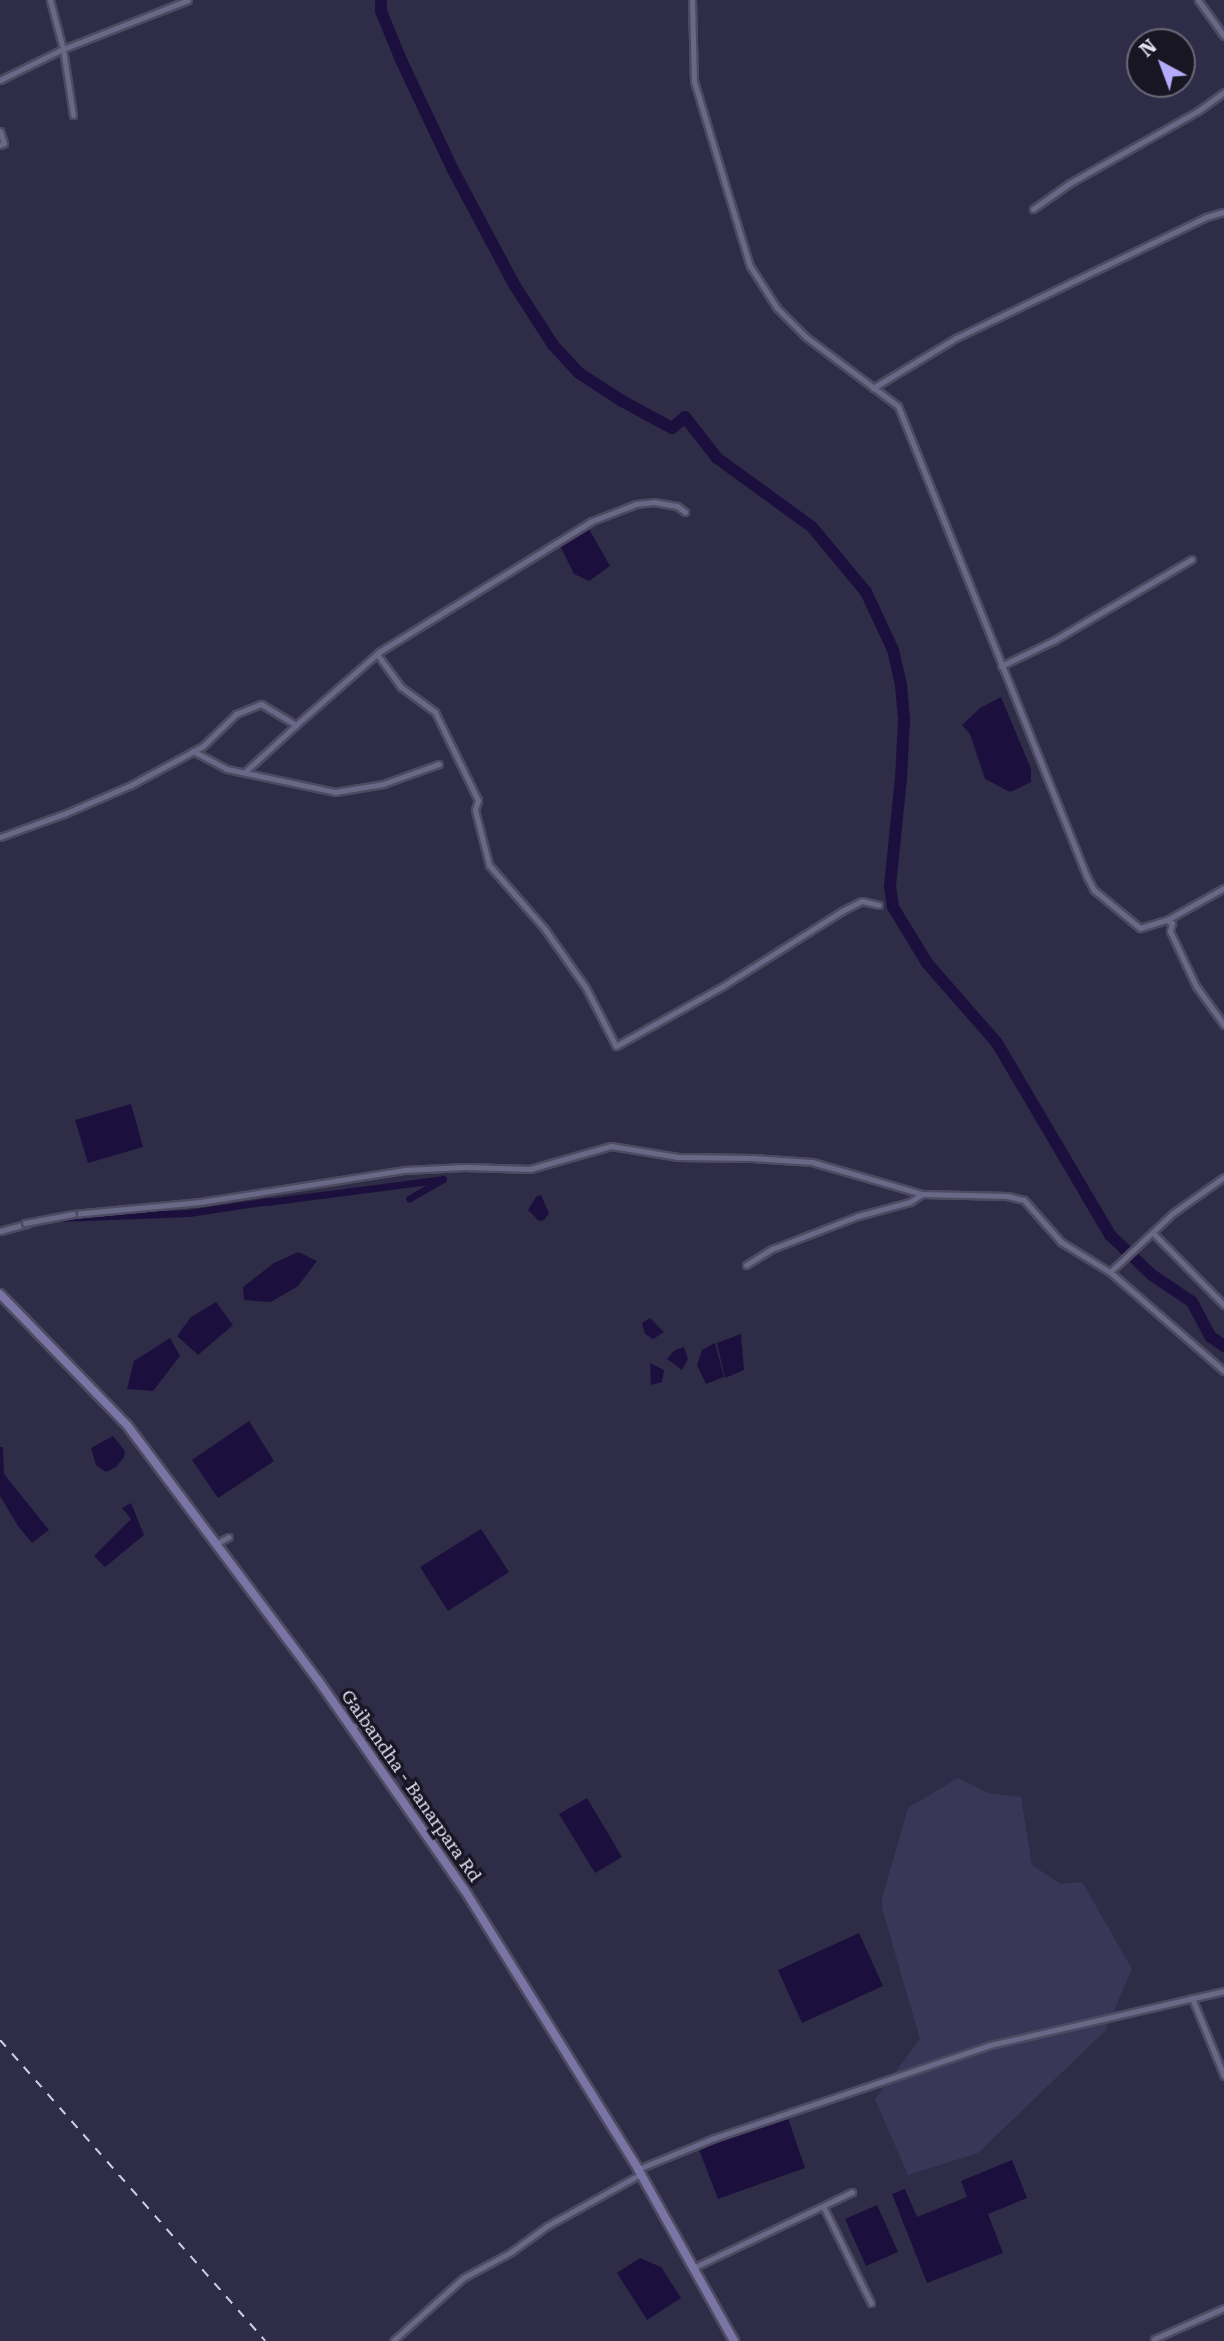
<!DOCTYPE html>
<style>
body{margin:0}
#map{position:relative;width:1224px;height:2341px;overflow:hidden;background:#2f2c48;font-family:"Roboto Serif",serif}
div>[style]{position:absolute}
.built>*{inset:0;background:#393657}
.water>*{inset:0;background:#1b103d}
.canal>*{height:7px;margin:-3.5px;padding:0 3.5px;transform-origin:3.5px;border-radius:3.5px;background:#1b103d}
.river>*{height:12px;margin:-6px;padding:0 6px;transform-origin:6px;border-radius:6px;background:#1b103d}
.roads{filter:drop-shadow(2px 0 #4d4a61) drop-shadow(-2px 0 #4d4a61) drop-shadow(0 2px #4d4a61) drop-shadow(0 -2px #4d4a61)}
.minor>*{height:5px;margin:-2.5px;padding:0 2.5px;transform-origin:2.5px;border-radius:2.5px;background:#6a6887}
.secondary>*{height:8px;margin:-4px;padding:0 4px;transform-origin:4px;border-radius:4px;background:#7a75a4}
.rail>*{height:2px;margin-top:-1px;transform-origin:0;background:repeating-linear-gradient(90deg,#cfcee1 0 9px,transparent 0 18px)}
.bridges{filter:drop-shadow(2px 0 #4d4a61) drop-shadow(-2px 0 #4d4a61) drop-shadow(0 2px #4d4a61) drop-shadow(0 -2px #4d4a61)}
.minor-bridge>*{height:5px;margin:-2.5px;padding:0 2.5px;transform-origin:2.5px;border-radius:2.5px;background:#6a6887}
span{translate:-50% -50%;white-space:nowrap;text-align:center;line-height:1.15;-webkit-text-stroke:7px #181623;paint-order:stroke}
.street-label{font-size:18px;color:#e3e2f4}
.north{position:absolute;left:1126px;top:28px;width:70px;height:70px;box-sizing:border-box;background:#181623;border:2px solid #696877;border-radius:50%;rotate:319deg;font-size:19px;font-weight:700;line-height:28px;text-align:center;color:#e3e2f4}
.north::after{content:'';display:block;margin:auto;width:24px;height:32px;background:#b5acf9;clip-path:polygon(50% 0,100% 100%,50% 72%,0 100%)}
</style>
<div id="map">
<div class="built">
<div style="clip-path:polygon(958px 1778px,988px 1793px,1021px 1797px,1032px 1865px,1061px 1884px,1082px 1882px,1132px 1969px,1105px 2031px,978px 2153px,908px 2175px,875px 2099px,920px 2039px,882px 1908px,882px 1898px,908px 1808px)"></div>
</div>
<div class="water">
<div style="clip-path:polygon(589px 529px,610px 566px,589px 581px,574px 574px,560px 546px)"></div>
<div style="clip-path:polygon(1001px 697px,1031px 769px,1031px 782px,1010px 792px,985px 779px,970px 734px,962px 725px,980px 708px)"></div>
<div style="clip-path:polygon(131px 1104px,143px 1147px,88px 1163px,75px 1120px)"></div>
<div style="clip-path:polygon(541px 1195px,549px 1213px,544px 1220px,539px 1221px,528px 1210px,536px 1197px)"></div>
<div style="clip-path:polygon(298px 1252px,317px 1261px,298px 1286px,271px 1302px,244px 1300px,243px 1287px,274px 1263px)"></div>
<div style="clip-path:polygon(216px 1302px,233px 1325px,198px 1355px,177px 1336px,191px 1317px)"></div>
<div style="clip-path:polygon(650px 1318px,664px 1332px,653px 1339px,645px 1334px,642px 1323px)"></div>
<div style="clip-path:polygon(741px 1334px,744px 1370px,725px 1378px,717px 1343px)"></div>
<div style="clip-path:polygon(170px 1338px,180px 1356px,153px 1391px,127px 1389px,134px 1361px)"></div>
<div style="clip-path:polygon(715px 1343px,724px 1377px,706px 1384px,697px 1365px,702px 1350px)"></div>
<div style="clip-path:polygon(684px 1347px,688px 1359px,682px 1370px,667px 1359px,675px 1350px)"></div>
<div style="clip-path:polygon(650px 1363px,664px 1370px,662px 1382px,651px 1385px)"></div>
<div style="clip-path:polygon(249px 1421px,274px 1461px,218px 1498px,192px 1460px)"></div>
<div style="clip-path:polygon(113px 1436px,125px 1451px,124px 1457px,116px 1467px,106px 1472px,96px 1465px,91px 1448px)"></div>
<div style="clip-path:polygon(3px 1447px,4px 1474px,49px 1530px,32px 1543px,18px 1526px,0 1496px,0 1447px)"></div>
<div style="clip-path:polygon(131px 1503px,144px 1535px,105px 1567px,94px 1556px,131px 1519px,122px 1508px)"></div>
<div style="clip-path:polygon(481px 1529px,509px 1572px,448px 1611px,420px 1567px)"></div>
<div style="clip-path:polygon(587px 1798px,622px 1857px,595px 1873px,559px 1814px)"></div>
<div style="clip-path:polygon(859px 1933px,883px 1986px,802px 2023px,778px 1970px)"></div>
<div style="clip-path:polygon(787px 2115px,805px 2168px,718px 2199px,698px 2147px)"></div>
<div style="clip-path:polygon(1012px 2160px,1027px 2198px,988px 2214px,1003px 2253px,927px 2283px,892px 2194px,905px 2189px,917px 2217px,967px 2197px,961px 2181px)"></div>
<div style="clip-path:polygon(877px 2205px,898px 2252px,866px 2266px,845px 2219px)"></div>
<div style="clip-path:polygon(640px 2258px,661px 2267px,681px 2298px,647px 2320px,617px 2273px)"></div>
</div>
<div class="canal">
<div style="left:267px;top:1202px;width:177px;rotate:-7.4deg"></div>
<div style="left:443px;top:1179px;width:39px;rotate:150deg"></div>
<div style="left:60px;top:1218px;width:129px;rotate:-2.2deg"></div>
<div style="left:189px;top:1213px;width:81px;rotate:-8.5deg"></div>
</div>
<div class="river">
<div style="left:381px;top:0;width:11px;rotate:90deg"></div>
<div style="left:381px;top:11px;width:53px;rotate:67.8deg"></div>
<div style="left:401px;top:60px;width:122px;rotate:64.7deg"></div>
<div style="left:453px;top:170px;width:132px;rotate:61.9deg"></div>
<div style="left:515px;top:286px;width:70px;rotate:57.2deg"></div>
<div style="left:553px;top:345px;width:38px;rotate:47deg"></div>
<div style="left:579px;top:373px;width:51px;rotate:33.1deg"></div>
<div style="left:622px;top:401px;width:57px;rotate:28.4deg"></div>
<div style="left:672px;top:428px;width:17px;rotate:-40deg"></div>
<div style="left:685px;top:417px;width:52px;rotate:52deg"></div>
<div style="left:717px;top:458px;width:117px;rotate:36deg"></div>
<div style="left:812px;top:527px;width:85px;rotate:50.3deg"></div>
<div style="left:866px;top:592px;width:64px;rotate:65deg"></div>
<div style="left:893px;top:650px;width:36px;rotate:77deg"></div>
<div style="left:901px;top:685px;width:36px;rotate:85deg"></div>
<div style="left:904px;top:721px;width:57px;rotate:93deg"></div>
<div style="left:901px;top:778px;width:109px;rotate:95.8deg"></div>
<div style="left:890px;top:886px;width:21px;rotate:82deg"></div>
<div style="left:893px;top:907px;width:66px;rotate:58.7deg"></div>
<div style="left:927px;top:963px;width:106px;rotate:48.8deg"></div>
<div style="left:997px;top:1043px;width:223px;rotate:59.5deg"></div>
<div style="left:1110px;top:1235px;width:58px;rotate:43.6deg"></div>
<div style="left:1152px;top:1275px;width:48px;rotate:34deg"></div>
<div style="left:1192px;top:1302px;width:40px;rotate:62deg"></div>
<div style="left:1211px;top:1337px;width:16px;rotate:35deg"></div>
</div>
<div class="roads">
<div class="minor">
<div style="left:50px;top:0;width:51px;rotate:75.1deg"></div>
<div style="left:63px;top:49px;width:67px;rotate:81.4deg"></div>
<div style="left:692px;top:0;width:81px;rotate:88.6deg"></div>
<div style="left:694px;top:81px;width:193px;rotate:73.2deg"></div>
<div style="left:750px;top:266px;width:50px;rotate:57.3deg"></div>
<div style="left:777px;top:308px;width:41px;rotate:45deg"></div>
<div style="left:806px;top:337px;width:115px;rotate:36.9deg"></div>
<div style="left:898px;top:406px;width:508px;rotate:68.14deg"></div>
<div style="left:1087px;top:877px;width:15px;rotate:62deg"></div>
<div style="left:1094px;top:890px;width:60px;rotate:39.6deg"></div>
<div style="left:1140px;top:928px;width:28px;rotate:-17deg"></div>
<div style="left:1167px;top:920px;width:6px;rotate:31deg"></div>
<div style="left:1172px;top:923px;width:8px;rotate:104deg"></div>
<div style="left:1170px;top:931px;width:61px;rotate:64.7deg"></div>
<div style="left:1196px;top:986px;width:48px;rotate:54.3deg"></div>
<div style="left:1198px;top:0;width:44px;rotate:54.2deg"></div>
<div style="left:0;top:80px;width:70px;rotate:-26.2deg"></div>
<div style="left:63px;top:49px;width:134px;rotate:-21.4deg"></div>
<div style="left:0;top:131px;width:13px;rotate:72deg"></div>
<div style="left:4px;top:143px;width:4px;rotate:153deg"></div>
<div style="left:1033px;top:209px;width:45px;rotate:-35.1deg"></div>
<div style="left:1070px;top:183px;width:147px;rotate:-29.4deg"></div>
<div style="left:1198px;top:111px;width:32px;rotate:-36deg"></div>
<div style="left:873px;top:388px;width:97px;rotate:-31.1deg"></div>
<div style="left:956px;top:338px;width:278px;rotate:-25.8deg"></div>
<div style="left:1206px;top:217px;width:19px;rotate:-16deg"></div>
<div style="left:377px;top:654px;width:41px;rotate:54deg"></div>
<div style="left:401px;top:687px;width:42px;rotate:36.3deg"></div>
<div style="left:435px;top:712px;width:98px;rotate:64deg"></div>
<div style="left:478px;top:800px;width:10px;rotate:107deg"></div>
<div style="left:475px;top:810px;width:57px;rotate:75.7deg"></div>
<div style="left:489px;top:865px;width:84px;rotate:48.9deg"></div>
<div style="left:544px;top:928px;width:73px;rotate:55deg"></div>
<div style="left:586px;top:988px;width:65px;rotate:62.7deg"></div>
<div style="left:616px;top:1046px;width:123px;rotate:-29.3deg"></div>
<div style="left:723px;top:986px;width:141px;rotate:-32.2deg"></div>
<div style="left:842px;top:911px;width:22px;rotate:-27deg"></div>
<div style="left:862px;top:901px;width:17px;rotate:13deg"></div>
<div style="left:1001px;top:666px;width:58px;rotate:-25.7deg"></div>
<div style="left:1053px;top:641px;width:161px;rotate:-30.5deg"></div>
<div style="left:193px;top:751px;width:38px;rotate:28deg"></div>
<div style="left:227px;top:769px;width:110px;rotate:12deg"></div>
<div style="left:335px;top:792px;width:49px;rotate:-9.5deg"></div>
<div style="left:383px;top:784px;width:59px;rotate:-19.7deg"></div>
<div style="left:246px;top:771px;width:68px;rotate:-42.6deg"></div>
<div style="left:0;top:837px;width:68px;rotate:-19.8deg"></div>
<div style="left:64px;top:814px;width:73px;rotate:-23.4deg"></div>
<div style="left:131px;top:785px;width:82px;rotate:-28.4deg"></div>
<div style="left:203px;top:746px;width:46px;rotate:-44.1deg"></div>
<div style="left:236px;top:714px;width:27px;rotate:-22deg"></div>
<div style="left:261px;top:704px;width:41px;rotate:31deg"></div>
<div style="left:296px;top:725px;width:111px;rotate:-41.3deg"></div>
<div style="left:379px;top:652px;width:250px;rotate:-31.6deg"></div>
<div style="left:592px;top:521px;width:47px;rotate:-21.1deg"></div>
<div style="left:636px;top:504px;width:18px;rotate:-6deg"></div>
<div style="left:654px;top:502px;width:23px;rotate:10deg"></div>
<div style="left:677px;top:506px;width:10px;rotate:37deg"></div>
<div style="left:1167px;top:920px;width:65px;rotate:-29.3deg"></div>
<div style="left:73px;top:1214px;width:128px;rotate:-5.4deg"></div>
<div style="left:200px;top:1202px;width:206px;rotate:-8.9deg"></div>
<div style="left:404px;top:1170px;width:61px;rotate:-2.8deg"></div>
<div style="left:465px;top:1167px;width:65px;rotate:1.8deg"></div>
<div style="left:530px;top:1169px;width:84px;rotate:-15.9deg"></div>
<div style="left:611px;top:1146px;width:68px;rotate:9.3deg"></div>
<div style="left:678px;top:1157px;width:74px;rotate:0.8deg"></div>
<div style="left:752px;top:1158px;width:60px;rotate:3.8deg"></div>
<div style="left:812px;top:1162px;width:115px;rotate:16.2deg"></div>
<div style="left:922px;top:1194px;width:85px;rotate:1.3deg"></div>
<div style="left:1007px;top:1196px;width:17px;rotate:13deg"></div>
<div style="left:1024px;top:1200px;width:56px;rotate:48.6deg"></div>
<div style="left:1061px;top:1242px;width:57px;rotate:31.5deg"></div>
<div style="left:1110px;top:1272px;width:151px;rotate:41deg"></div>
<div style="left:0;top:1231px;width:28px;rotate:-15deg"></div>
<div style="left:1154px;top:1234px;width:100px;rotate:45.4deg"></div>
<div style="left:746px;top:1265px;width:31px;rotate:-32deg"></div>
<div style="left:772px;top:1249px;width:92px;rotate:-21deg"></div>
<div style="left:858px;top:1216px;width:54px;rotate:-15.1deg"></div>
<div style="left:910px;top:1202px;width:14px;rotate:-34deg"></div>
<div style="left:1110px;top:1272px;width:86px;rotate:-43.1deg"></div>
<div style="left:1173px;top:1213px;width:62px;rotate:-35.2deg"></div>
<div style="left:217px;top:1543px;width:13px;rotate:-27deg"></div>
<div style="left:351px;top:1728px;width:12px;rotate:-31deg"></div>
<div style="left:1192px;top:1998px;width:84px;rotate:67.7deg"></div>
<div style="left:638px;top:2169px;width:82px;rotate:-22.2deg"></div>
<div style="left:714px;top:2138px;width:291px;rotate:-18.6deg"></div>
<div style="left:990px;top:2045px;width:240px;rotate:-13deg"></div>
<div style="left:824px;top:2208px;width:106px;rotate:63.7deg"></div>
<div style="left:695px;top:2267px;width:174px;rotate:-25.5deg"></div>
<div style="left:1154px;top:2339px;width:77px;rotate:-23.9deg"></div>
<div style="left:393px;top:2341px;width:94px;rotate:-42deg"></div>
<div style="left:463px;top:2278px;width:55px;rotate:-28.4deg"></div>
<div style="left:511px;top:2252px;width:44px;rotate:-35.8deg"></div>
<div style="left:547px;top:2226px;width:107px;rotate:-29deg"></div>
</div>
<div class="secondary">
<div style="left:0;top:1294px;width:182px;rotate:45.9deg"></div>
<div style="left:127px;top:1425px;width:319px;rotate:53.2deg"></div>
<div style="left:318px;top:1680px;width:255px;rotate:55.1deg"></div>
<div style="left:464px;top:1889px;width:330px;rotate:58.1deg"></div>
<div style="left:638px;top:2169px;width:197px;rotate:60.8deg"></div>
</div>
</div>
<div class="rail">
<div style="left:0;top:2040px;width:401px;rotate:48.6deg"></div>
</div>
<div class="bridges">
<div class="minor-bridge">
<div style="left:25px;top:1223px;width:49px;rotate:-10.6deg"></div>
</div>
</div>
<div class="street-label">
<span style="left:411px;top:1786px;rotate:55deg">Gaibandha - Banarpara Rd</span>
</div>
<div class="north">N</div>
</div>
